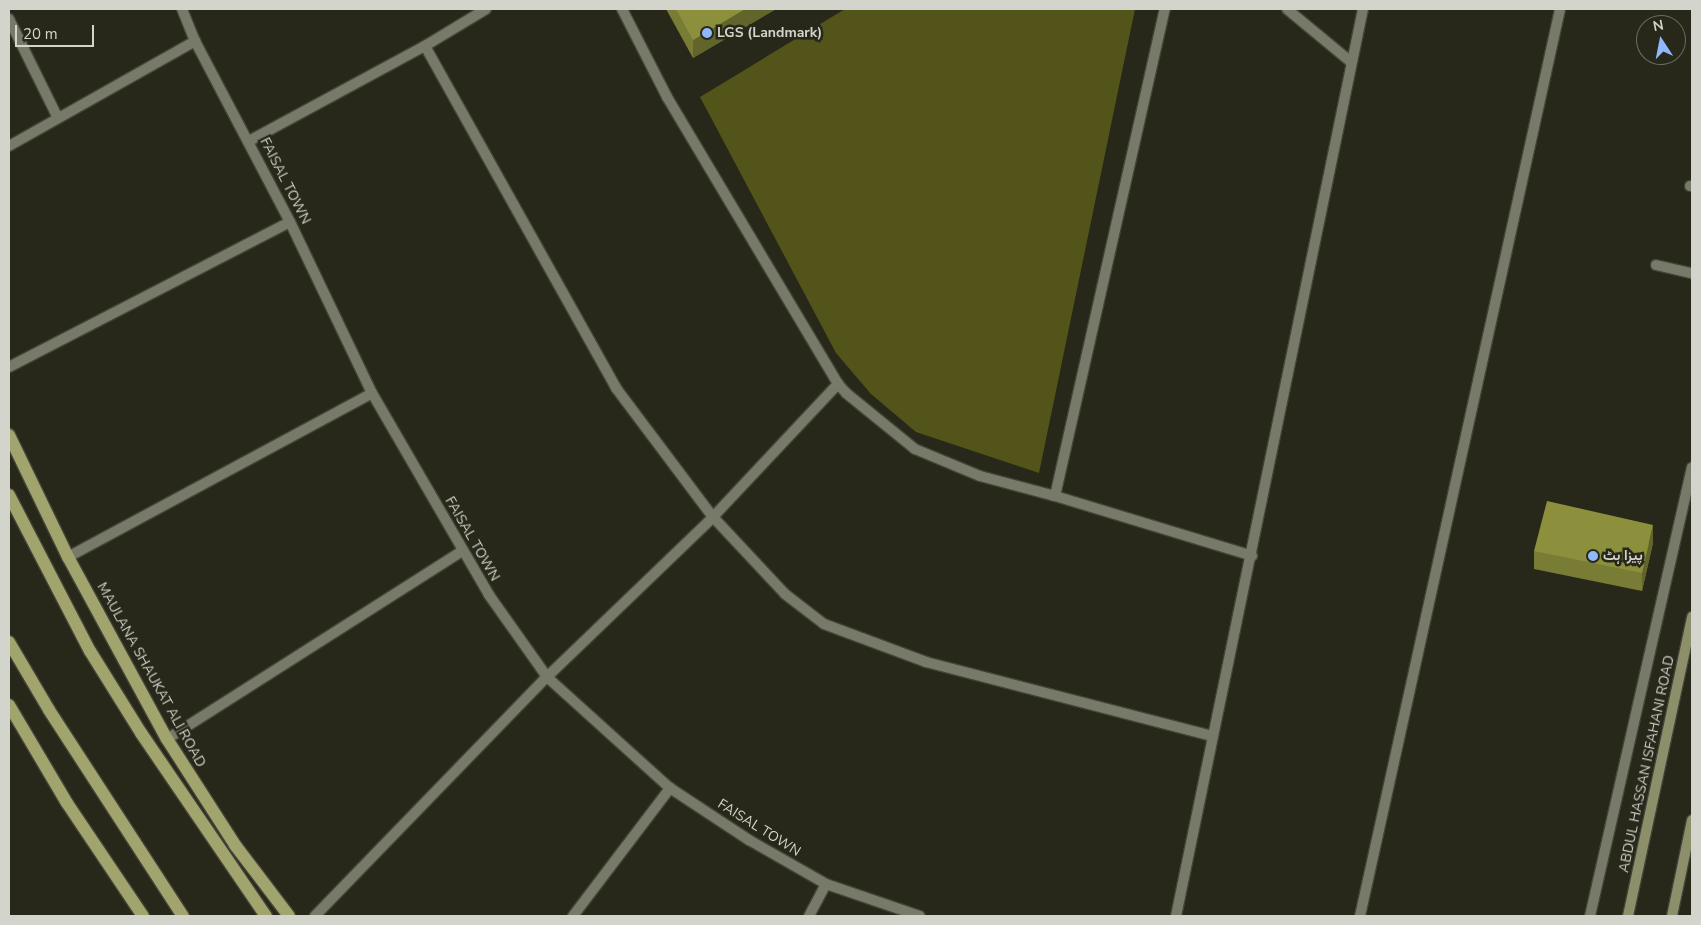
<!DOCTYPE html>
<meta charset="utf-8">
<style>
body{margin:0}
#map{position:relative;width:1701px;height:925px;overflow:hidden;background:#27281a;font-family:"Nunito Sans",Vazirmatn,sans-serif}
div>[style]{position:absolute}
.green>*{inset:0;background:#52541a}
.roads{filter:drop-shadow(1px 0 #434438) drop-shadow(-1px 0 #434438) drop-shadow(0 1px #434438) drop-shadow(0 -1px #434438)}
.service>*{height:10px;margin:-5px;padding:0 5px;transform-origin:5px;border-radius:5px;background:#787a69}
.minor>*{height:10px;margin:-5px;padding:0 5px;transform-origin:5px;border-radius:5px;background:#787a69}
.secondary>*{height:10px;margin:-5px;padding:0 5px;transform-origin:5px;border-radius:5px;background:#8c8f6a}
.primary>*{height:12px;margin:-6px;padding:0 6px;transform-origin:6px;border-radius:6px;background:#a1a46c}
.wall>*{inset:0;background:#787c34}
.shaded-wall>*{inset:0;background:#62652b}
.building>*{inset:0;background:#8c903d}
.dots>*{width:14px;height:14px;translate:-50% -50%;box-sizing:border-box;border:2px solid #27281a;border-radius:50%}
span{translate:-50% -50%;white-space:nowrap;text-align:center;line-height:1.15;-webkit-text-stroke:5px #27281a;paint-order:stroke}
.poi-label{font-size:14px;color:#d3d4cb;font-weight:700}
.left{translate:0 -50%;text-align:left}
.street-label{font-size:14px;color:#d3d4cb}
.frame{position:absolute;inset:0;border:10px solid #d3d4cb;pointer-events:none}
.north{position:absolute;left:1636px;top:15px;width:50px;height:50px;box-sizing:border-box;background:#27281a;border:1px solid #6c6d61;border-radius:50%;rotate:349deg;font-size:14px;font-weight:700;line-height:20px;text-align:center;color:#d3d4cb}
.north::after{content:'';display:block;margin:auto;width:18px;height:22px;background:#90b8fd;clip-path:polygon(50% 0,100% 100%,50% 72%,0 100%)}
.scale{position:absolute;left:15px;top:25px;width:79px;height:22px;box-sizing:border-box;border:2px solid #d3d4cb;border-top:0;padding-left:6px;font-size:15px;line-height:18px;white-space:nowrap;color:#d3d4cb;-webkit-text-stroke:4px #27281a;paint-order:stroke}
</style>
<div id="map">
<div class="green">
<div style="clip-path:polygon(845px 9px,1135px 9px,1039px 473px,916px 432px,871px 394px,836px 353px,700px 97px)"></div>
</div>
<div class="roads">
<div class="service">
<div style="left:1690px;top:186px;width:2px"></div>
<div style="left:1656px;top:265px;width:37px;rotate:13deg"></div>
</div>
<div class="minor">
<div style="left:182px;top:9px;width:35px;rotate:68deg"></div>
<div style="left:195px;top:41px;width:204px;rotate:62.3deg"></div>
<div style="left:290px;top:222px;width:190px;rotate:64.4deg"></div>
<div style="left:372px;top:393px;width:233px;rotate:59.9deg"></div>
<div style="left:489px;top:595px;width:100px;rotate:54.7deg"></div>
<div style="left:547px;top:677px;width:166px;rotate:42.1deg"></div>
<div style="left:670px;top:788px;width:95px;rotate:33.4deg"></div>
<div style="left:749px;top:840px;width:89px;rotate:29.7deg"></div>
<div style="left:826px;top:884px;width:99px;rotate:18.8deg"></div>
<div style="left:622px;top:9px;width:99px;rotate:62.9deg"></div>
<div style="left:667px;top:97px;width:334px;rotate:59.2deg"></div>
<div style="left:838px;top:384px;width:12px;rotate:48deg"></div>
<div style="left:846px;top:393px;width:89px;rotate:39.1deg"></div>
<div style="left:915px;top:449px;width:70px;rotate:22.6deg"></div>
<div style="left:980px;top:476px;width:78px;rotate:14.9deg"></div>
<div style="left:1055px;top:496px;width:206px;rotate:16.9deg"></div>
<div style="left:1287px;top:9px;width:83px;rotate:39.6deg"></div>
<div style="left:9px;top:19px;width:110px;rotate:63.7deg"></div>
<div style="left:425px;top:46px;width:392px;rotate:60.8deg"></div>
<div style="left:616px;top:388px;width:161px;rotate:53.1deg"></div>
<div style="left:713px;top:517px;width:105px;rotate:46.9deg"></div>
<div style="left:785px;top:594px;width:49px;rotate:37.6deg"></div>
<div style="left:824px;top:624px;width:109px;rotate:20.4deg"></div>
<div style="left:926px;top:662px;width:296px;rotate:14.5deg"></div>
<div style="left:249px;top:141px;width:200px;rotate:-28.4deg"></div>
<div style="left:425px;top:46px;width:71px;rotate:-31.2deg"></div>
<div style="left:9px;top:146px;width:214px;rotate:-29.4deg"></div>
<div style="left:9px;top:367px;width:316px;rotate:-27.3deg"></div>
<div style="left:1055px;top:496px;width:499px;rotate:-77.3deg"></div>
<div style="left:68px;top:557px;width:345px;rotate:-28.3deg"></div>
<div style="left:167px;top:739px;width:350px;rotate:-32.5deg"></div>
<div style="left:315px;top:916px;width:333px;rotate:-45.9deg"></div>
<div style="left:547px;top:677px;width:231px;rotate:-43.9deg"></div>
<div style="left:713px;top:517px;width:183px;rotate:-46.8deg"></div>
<div style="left:573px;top:916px;width:161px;rotate:-52.8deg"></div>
<div style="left:809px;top:916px;width:36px;rotate:-62deg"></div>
<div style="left:1176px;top:916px;width:926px;rotate:-78.35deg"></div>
<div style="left:1360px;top:916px;width:929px;rotate:-77.56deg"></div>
<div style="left:1590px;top:916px;width:460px;rotate:-77.2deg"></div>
</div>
<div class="secondary">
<div style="left:1628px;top:916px;width:306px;rotate:-77.9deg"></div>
<div style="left:1672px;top:916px;width:98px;rotate:-78.2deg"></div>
</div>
<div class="primary">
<div style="left:9px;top:435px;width:136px;rotate:64.2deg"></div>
<div style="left:68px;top:557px;width:207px;rotate:61.5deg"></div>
<div style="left:167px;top:739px;width:126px;rotate:57.3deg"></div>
<div style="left:235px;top:845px;width:89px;rotate:52.7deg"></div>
<div style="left:9px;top:495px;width:176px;rotate:62.6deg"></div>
<div style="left:90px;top:651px;width:97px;rotate:58.1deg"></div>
<div style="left:141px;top:733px;width:222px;rotate:55.7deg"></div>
<div style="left:9px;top:642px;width:79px;rotate:59.5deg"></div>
<div style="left:49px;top:710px;width:246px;rotate:57deg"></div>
<div style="left:9px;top:705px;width:114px;rotate:59.4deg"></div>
<div style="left:67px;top:803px;width:136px;rotate:56.1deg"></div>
</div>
</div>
<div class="wall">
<div style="clip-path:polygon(666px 9px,776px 9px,693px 58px)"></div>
<div style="clip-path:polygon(1653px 543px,1642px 591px,1534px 569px,1534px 551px)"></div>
</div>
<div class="shaded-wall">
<div style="clip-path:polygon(745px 9px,776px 9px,693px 58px,693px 40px)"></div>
<div style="clip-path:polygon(1653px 525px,1653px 543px,1642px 591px,1642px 573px)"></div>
</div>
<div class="building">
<div style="clip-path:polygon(676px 9px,745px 9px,693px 40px)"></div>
<div style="clip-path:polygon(1547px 501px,1653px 525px,1642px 573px,1534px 551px)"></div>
</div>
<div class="dots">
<div style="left:707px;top:33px;background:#90b8fd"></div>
<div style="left:1593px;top:556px;background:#90b8fd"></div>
</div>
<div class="poi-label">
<span class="left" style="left:717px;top:33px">LGS (Landmark)</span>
<span class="left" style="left:1603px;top:556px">پیزا ہٹ</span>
</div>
<div class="street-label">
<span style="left:285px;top:181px;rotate:63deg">FAISAL TOWN</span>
<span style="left:472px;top:539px;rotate:60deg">FAISAL TOWN</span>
<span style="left:151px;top:675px;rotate:61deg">MAULANA SHAUKAT ALI ROAD</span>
<span style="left:1647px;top:764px;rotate:-78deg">ABDUL HASSAN ISFAHANI ROAD</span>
<span style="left:759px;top:828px;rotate:32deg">FAISAL TOWN</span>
</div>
<div class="frame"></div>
<div class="north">N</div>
<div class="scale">20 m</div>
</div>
